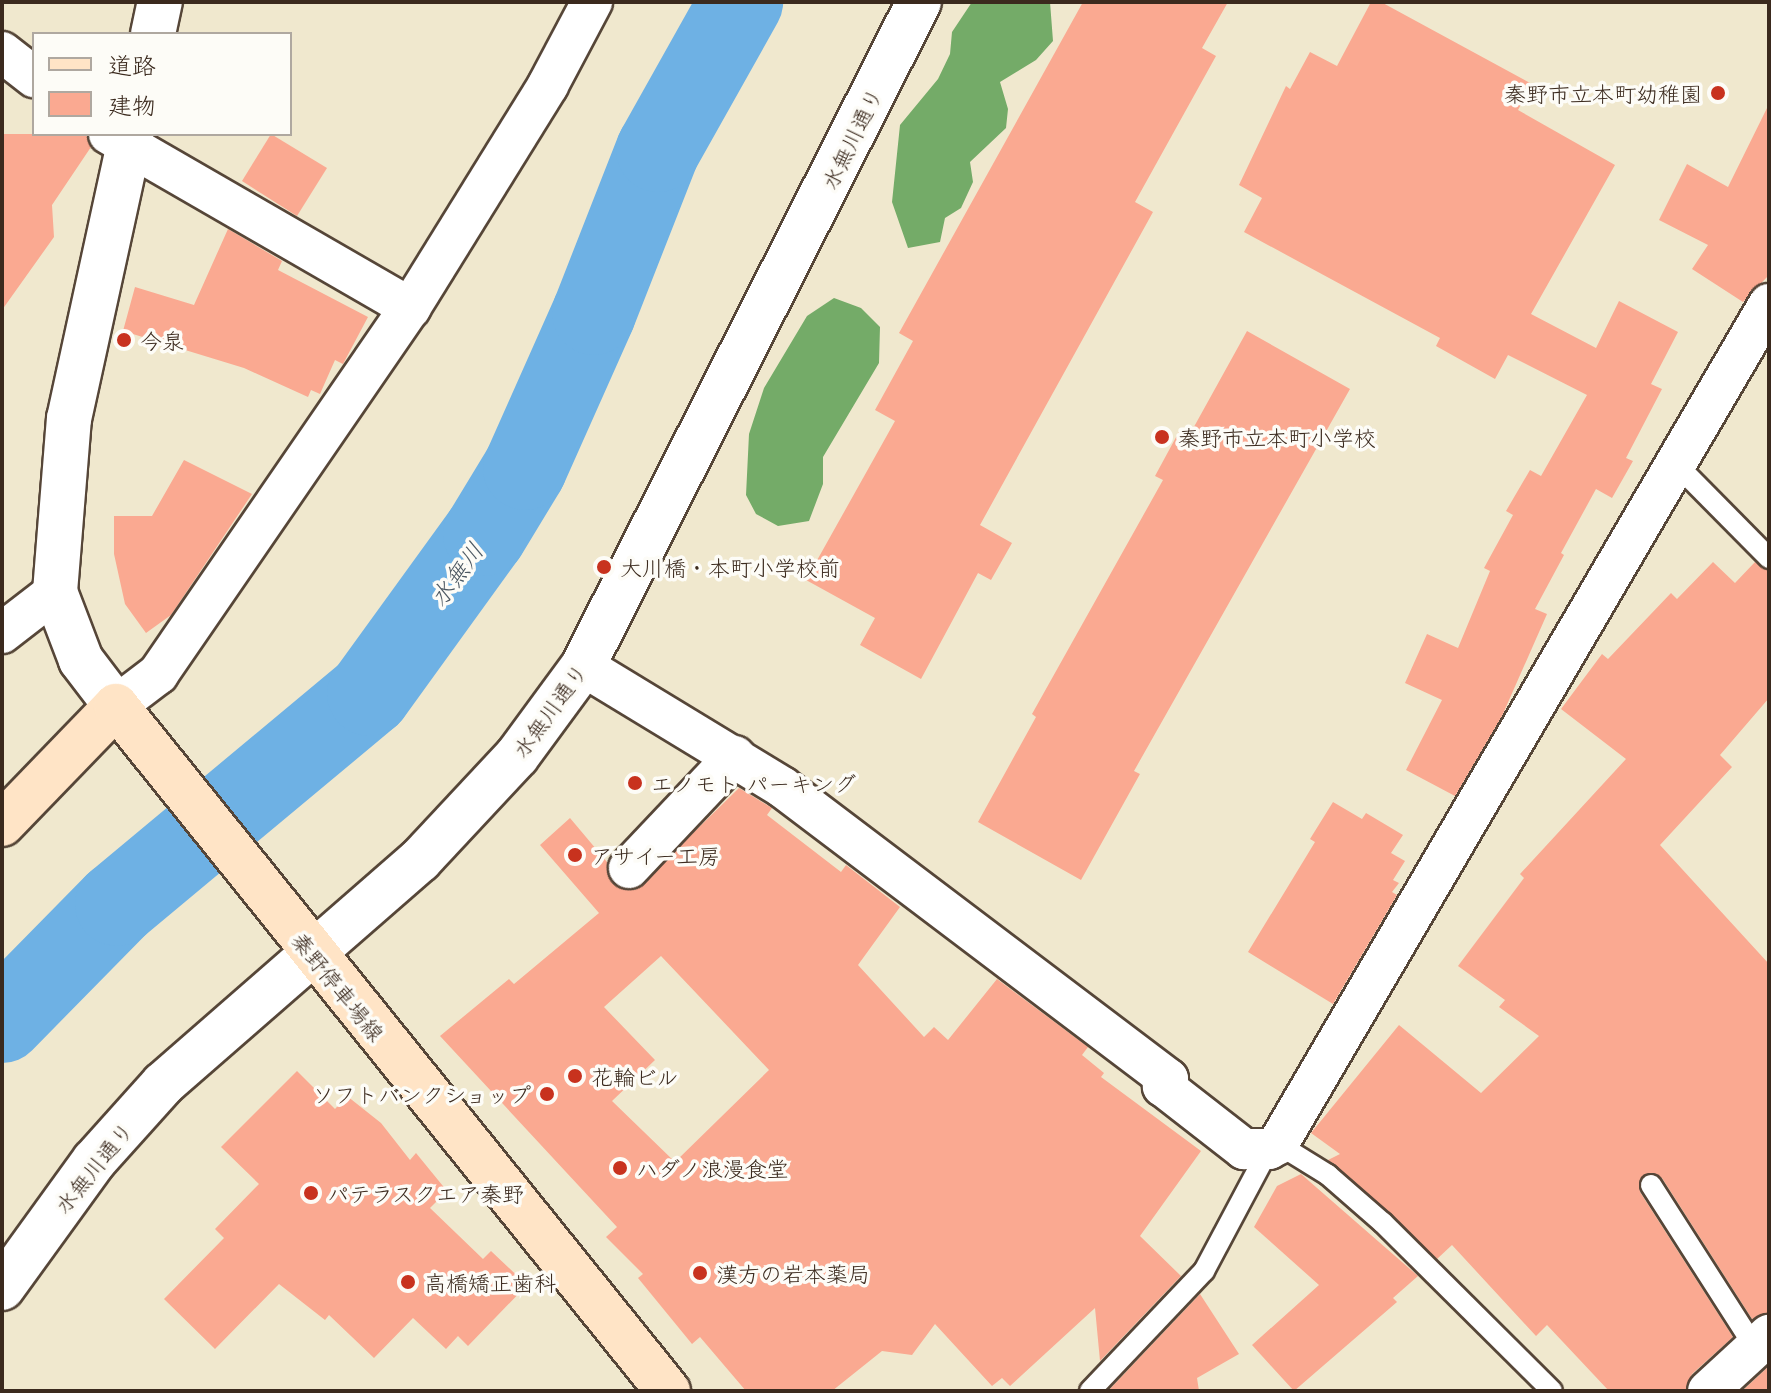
<!DOCTYPE html>
<meta charset="utf-8">
<style>
body{margin:0}
#map{position:relative;width:1771px;height:1393px;overflow:hidden;background:#f0e8ce;font-family:"Playpen Sans","Klee One",sans-serif}
div>[style]{position:absolute}
.forest>*{inset:0;background:#74ab68}
.river>*{height:84px;margin:-42px;padding:0 42px;transform-origin:42px;border-radius:42px;background:#6eb1e4}
.building>*{inset:0;background:#faa991}
.roads{filter:drop-shadow(2px 0 #564638) drop-shadow(-2px 0 #564638) drop-shadow(0 2px #564638) drop-shadow(0 -2px #564638)}
.service>*{height:20px;margin:-10px;padding:0 10px;transform-origin:10px;border-radius:10px;background:#fff}
.minor>*{height:40px;margin:-20px;padding:0 20px;transform-origin:20px;border-radius:20px;background:#fff}
.tertiary>*{height:44px;margin:-22px;padding:0 22px;transform-origin:22px;border-radius:22px;background:#fff}
.secondary>*{height:44px;margin:-22px;padding:0 22px;transform-origin:22px;border-radius:22px;background:#ffe4c6}
.dots>*{width:22px;height:22px;translate:-50% -50%;box-sizing:border-box;border:4px solid #fdfcf7;border-radius:50%}
span{translate:-50% -50%;white-space:nowrap;text-align:center;line-height:1.15;-webkit-text-stroke:7px #fdfcf7;paint-order:stroke}
.poi-label{font-size:22px;color:#3b2a1e}
.right{translate:-100% -50%;text-align:right}
.left{translate:0 -50%;text-align:left}
.street-label{font-size:22px;color:#3b2a1e}
.water-label{font-size:24px;color:#4d5963;font-style:italic}
.frame{position:absolute;inset:0;border:4px solid #3b2a1e;pointer-events:none}
.legend{position:absolute;left:32px;top:32px;width:260px;height:104px;box-sizing:border-box;background:#fdfcf7;border:2px solid #afa8a0;margin:0;padding:10px 14px;list-style:none;font-size:24px;color:#3b2a1e}
.legend li{display:flex;align-items:center;gap:16px;height:40px}
.legend b{width:40px;border:2px solid #afa8a0}
</style>
<div id="map">
<div class="forest">
<div style="clip-path:polygon(972px 2px,1050px 2px,1053px 41px,1036px 60px,1000px 82px,1008px 109px,1006px 128px,970px 162px,973px 182px,961px 208px,945px 218px,940px 242px,908px 248px,892px 202px,900px 125px,938px 79px,950px 54px,952px 32px)"></div>
<div style="clip-path:polygon(834px 298px,861px 308px,880px 327px,879px 363px,823px 457px,823px 484px,809px 521px,778px 526px,756px 514px,746px 495px,749px 434px,764px 388px,807px 316px)"></div>
</div>
<div class="river">
<div style="left:2px;top:1021px;width:164px;rotate:-45.5deg"></div>
<div style="left:117px;top:904px;width:328px;rotate:-39.8deg"></div>
<div style="left:369px;top:694px;width:198px;rotate:-54.1deg"></div>
<div style="left:485px;top:534px;width:77px;rotate:-58.8deg"></div>
<div style="left:525px;top:468px;width:170px;rotate:-66deg"></div>
<div style="left:594px;top:313px;width:175px;rotate:-68.6deg"></div>
<div style="left:658px;top:150px;width:170px;rotate:-60.7deg"></div>
</div>
<div class="building">
<div style="clip-path:polygon(1083px 2px,1228px 2px,1202px 48px,1216px 56px,1135px 202px,1153px 212px,980px 525px,1012px 543px,991px 580px,978px 573px,921px 679px,860px 645px,875px 618px,806px 580px,895px 421px,875px 410px,913px 341px,899px 333px)"></div>
<div style="clip-path:polygon(1371px 2px,1381px 2px,1532px 84px,1518px 110px,1615px 165px,1531px 314px,1596px 348px,1619px 301px,1678px 332px,1651px 384px,1662px 389px,1626px 458px,1633px 461px,1612px 498px,1596px 489px,1561px 553px,1564px 555px,1535px 609px,1547px 614px,1502px 716px,1455px 796px,1406px 770px,1442px 700px,1405px 683px,1427px 634px,1458px 648px,1490px 571px,1484px 568px,1513px 515px,1506px 511px,1530px 470px,1541px 476px,1587px 395px,1508px 355px,1495px 379px,1436px 346px,1440px 338px,1244px 232px,1262px 198px,1239px 185px,1286px 86px,1290px 89px,1310px 52px,1337px 66px)"></div>
<div style="clip-path:polygon(1769px 104px,1769px 275px,1743px 302px,1692px 269px,1708px 245px,1659px 220px,1687px 164px,1728px 187px)"></div>
<div style="clip-path:polygon(2px 134px,86px 134px,91px 147px,52px 205px,54px 237px,2px 310px)"></div>
<div style="clip-path:polygon(271px 134px,327px 168px,297px 216px,242px 181px)"></div>
<div style="clip-path:polygon(228px 229px,282px 261px,278px 270px,368px 317px,343px 364px,335px 360px,320px 394px,311px 390px,308px 397px,244px 368px,123px 331px,135px 287px,194px 305px)"></div>
<div style="clip-path:polygon(1247px 331px,1350px 389px,1134px 771px,1140px 774px,1081px 880px,978px 822px,1036px 717px,1032px 714px,1163px 480px,1155px 476px,1181px 428px,1190px 434px)"></div>
<div style="clip-path:polygon(184px 460px,252px 494px,171px 615px,146px 633px,125px 604px,114px 554px,114px 516px,152px 516px)"></div>
<div style="clip-path:polygon(1713px 562px,1735px 583px,1755px 562px,1769px 571px,1769px 698px,1720px 755px,1732px 767px,1660px 845px,1769px 964px,1769px 1313px,1752px 1319px,1662px 1178px,1645px 1174px,1640px 1192px,1733px 1337px,1692px 1374px,1686px 1391px,1609px 1391px,1547px 1325px,1536px 1336px,1452px 1245px,1437px 1259px,1328px 1160px,1340px 1154px,1311px 1133px,1399px 1025px,1481px 1093px,1539px 1036px,1499px 1007px,1505px 1000px,1458px 966px,1524px 878px,1520px 874px,1626px 759px,1561px 709px,1602px 654px,1608px 659px,1671px 593px,1677px 599px)"></div>
<div style="clip-path:polygon(evenodd,739px 788px,772px 808px,767px 815px,841px 872px,846px 865px,900px 907px,858px 965px,924px 1037px,934px 1027px,948px 1040px,997px 979px,1088px 1047px,1082px 1055px,1104px 1073px,1101px 1077px,1201px 1151px,1140px 1236px,1181px 1276px,1100px 1361px,1095px 1308px,1010px 1386px,1002px 1378px,992px 1386px,935px 1324px,912px 1355px,882px 1351px,832px 1391px,746px 1391px,700px 1337px,692px 1344px,638px 1278px,643px 1274px,606px 1237px,617px 1227px,440px 1036px,509px 979px,514px 984px,599px 913px,540px 845px,570px 818px,607px 862px,613px 884px,635px 890px,739px 788px,661px 956px,769px 1070px,675px 1162px,612px 1101px,655px 1060px,604px 1007px,661px 956px)"></div>
<div style="clip-path:polygon(1333px 802px,1362px 819px,1366px 813px,1403px 835px,1391px 853px,1405px 861px,1393px 880px,1399px 883px,1392px 892px,1397px 895px,1333px 1004px,1248px 952px,1315px 842px,1310px 839px)"></div>
<div style="clip-path:polygon(297px 1071px,335px 1109px,347px 1096px,381px 1123px,410px 1160px,416px 1153px,447px 1191px,430px 1208px,483px 1259px,491px 1251px,527px 1285px,468px 1346px,458px 1336px,446px 1349px,413px 1318px,374px 1358px,329px 1315px,325px 1320px,279px 1284px,215px 1349px,164px 1299px,224px 1238px,215px 1229px,259px 1184px,221px 1147px)"></div>
<div style="clip-path:polygon(1301px 1174px,1418px 1276px,1393px 1298px,1397px 1302px,1294px 1391px,1252px 1345px,1319px 1285px,1254px 1227px,1277px 1186px)"></div>
<div style="clip-path:polygon(1200px 1294px,1239px 1354px,1197px 1378px,1199px 1391px,1108px 1391px)"></div>
<div style="clip-path:polygon(1769px 1366px,1769px 1391px,1742px 1391px)"></div>
</div>
<div class="roads">
<div class="service">
<div style="left:1677px;top:465px;width:131px;rotate:45.3deg"></div>
<div style="left:1278px;top:1144px;width:59px;rotate:31.8deg"></div>
<div style="left:1328px;top:1175px;width:73px;rotate:41.1deg"></div>
<div style="left:1383px;top:1223px;width:238px;rotate:44.8deg"></div>
<div style="left:1651px;top:1185px;width:191px;rotate:57.4deg"></div>
<div style="left:1090px;top:1391px;width:166px;rotate:-46.5deg"></div>
<div style="left:1204px;top:1271px;width:138px;rotate:-62deg"></div>
</div>
<div class="minor">
<div style="left:2px;top:52px;width:41px;rotate:38deg"></div>
<div style="left:109px;top:134px;width:348px;rotate:30deg"></div>
<div style="left:2px;top:633px;width:67px;rotate:-37.7deg"></div>
<div style="left:583px;top:666px;width:233px;rotate:31.3deg"></div>
<div style="left:782px;top:787px;width:484px;rotate:37.1deg"></div>
<div style="left:1168px;top:1079px;width:9px;rotate:126deg"></div>
<div style="left:1163px;top:1086px;width:103px;rotate:37.9deg"></div>
<div style="left:1244px;top:1149px;width:25px"></div>
<div style="left:1269px;top:1149px;width:10px;rotate:-29deg"></div>
<div style="left:1278px;top:1144px;width:973px;rotate:-59.69deg"></div>
<div style="left:116px;top:706px;width:53px;rotate:-37.3deg"></div>
<div style="left:158px;top:674px;width:444px;rotate:-55.5deg"></div>
<div style="left:410px;top:308px;width:262px;rotate:-58.2deg"></div>
<div style="left:548px;top:85px;width:94px;rotate:-62.1deg"></div>
<div style="left:629px;top:868px;width:154px;rotate:-46.6deg"></div>
<div style="left:1708px;top:1391px;width:83px;rotate:-42.6deg"></div>
</div>
<div class="tertiary">
<div style="left:153px;top:34px;width:33px;rotate:-78deg"></div>
<div style="left:116px;top:706px;width:58px;rotate:-127.3deg"></div>
<div style="left:81px;top:660px;width:73px;rotate:-110.9deg"></div>
<div style="left:55px;top:592px;width:174px;rotate:-85.4deg"></div>
<div style="left:69px;top:419px;width:292px;rotate:-77.7deg"></div>
<div style="left:2px;top:1288px;width:157px;rotate:-54.1deg"></div>
<div style="left:94px;top:1161px;width:103px;rotate:-48.1deg"></div>
<div style="left:163px;top:1084px;width:341px;rotate:-41.1deg"></div>
<div style="left:420px;top:860px;width:142px;rotate:-47deg"></div>
<div style="left:517px;top:756px;width:112px;rotate:-53.7deg"></div>
<div style="left:583px;top:666px;width:744px;rotate:-63.16deg"></div>
</div>
<div class="secondary">
<div style="left:2px;top:824px;width:164px;rotate:-46deg"></div>
<div style="left:116px;top:706px;width:880px;rotate:51.14deg"></div>
</div>
</div>
<div class="dots">
<div style="left:1718px;top:93px;background:#c8321e"></div>
<div style="left:124px;top:340px;background:#c8321e"></div>
<div style="left:1162px;top:437px;background:#c8321e"></div>
<div style="left:604px;top:567px;background:#c8321e"></div>
<div style="left:635px;top:783px;background:#c8321e"></div>
<div style="left:575px;top:855px;background:#c8321e"></div>
<div style="left:575px;top:1076px;background:#c8321e"></div>
<div style="left:547px;top:1094px;background:#c8321e"></div>
<div style="left:620px;top:1168px;background:#c8321e"></div>
<div style="left:311px;top:1193px;background:#c8321e"></div>
<div style="left:700px;top:1273px;background:#c8321e"></div>
<div style="left:408px;top:1282px;background:#c8321e"></div>
</div>
<div class="poi-label">
<span class="right" style="left:1702px;top:93px">秦野市立本町幼稚園</span>
<span class="left" style="left:140px;top:340px">今泉</span>
<span class="left" style="left:1178px;top:437px">秦野市立本町小学校</span>
<span class="left" style="left:620px;top:567px">大川橋・本町小学校前</span>
<span class="left" style="left:651px;top:783px">エノモト パーキング</span>
<span class="left" style="left:591px;top:855px">アサイー工房</span>
<span class="left" style="left:591px;top:1076px">花輪ビル</span>
<span class="right" style="left:531px;top:1094px">ソフトバンクショップ</span>
<span class="left" style="left:636px;top:1168px">ハダノ浪漫食堂</span>
<span class="left" style="left:327px;top:1193px">パテラスクエア秦野</span>
<span class="left" style="left:716px;top:1273px">漢方の岩本薬局</span>
<span class="left" style="left:424px;top:1282px">高橋矯正歯科</span>
</div>
<div class="street-label">
<span style="left:851px;top:138px;rotate:-64deg">水無川通り</span>
<span style="left:549px;top:710px;rotate:-54deg">水無川通り</span>
<span style="left:339px;top:986px;rotate:51deg">秦野停車場線</span>
<span style="left:93px;top:1167px;rotate:-51deg">水無川通り</span>
</div>
<div class="water-label">
<span style="left:456px;top:574px;rotate:-54deg">水無川</span>
</div>
<div class="frame"></div>
<ul class="legend">
<li><b style="height:10px;background:#ffe4c6"></b>道路</li>
<li><b style="height:22px;background:#faa991"></b>建物</li>
</ul>
</div>
